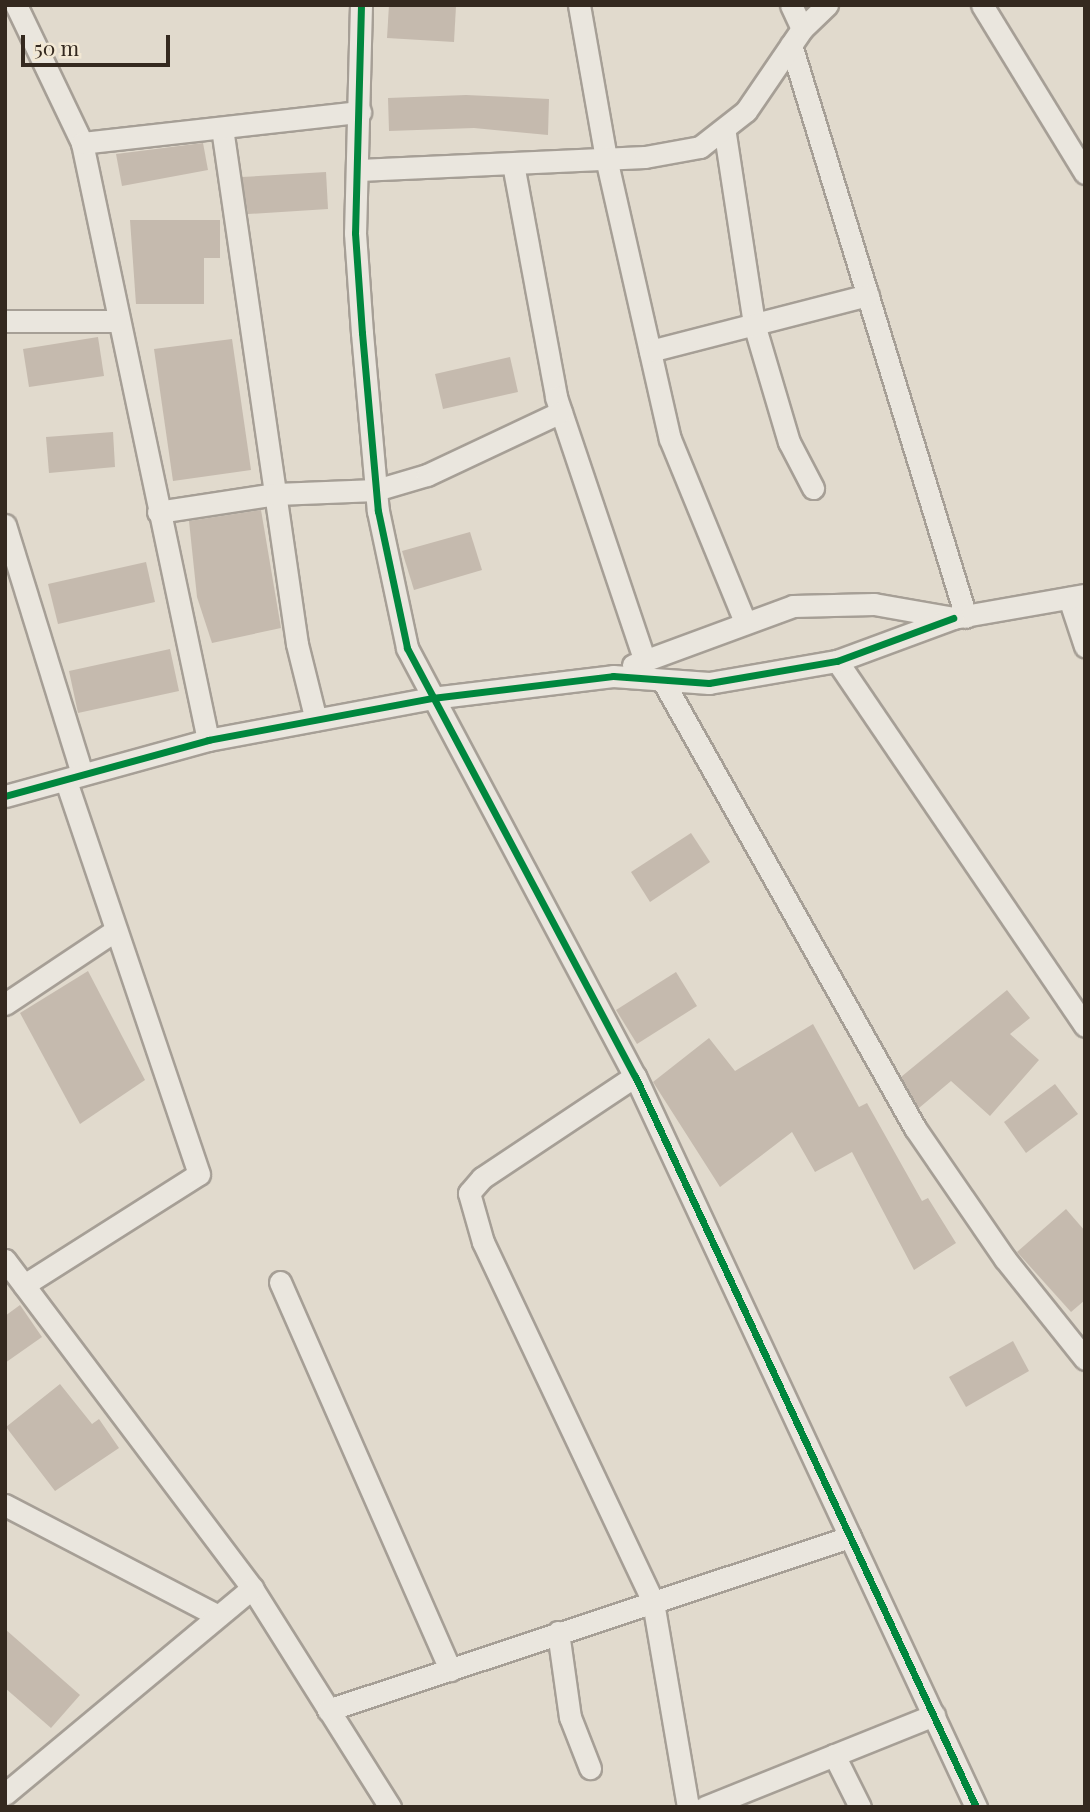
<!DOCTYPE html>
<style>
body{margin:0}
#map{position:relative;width:1090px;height:1812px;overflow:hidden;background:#e1dacd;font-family:"Playfair Display",serif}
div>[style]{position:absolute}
.building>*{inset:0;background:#c5baae}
.roads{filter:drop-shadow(2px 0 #a69f96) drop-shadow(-2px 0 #a69f96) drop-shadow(0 2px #a69f96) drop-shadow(0 -2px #a69f96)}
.minor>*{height:21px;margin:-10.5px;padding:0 10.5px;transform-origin:10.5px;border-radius:10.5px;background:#eae6de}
.cycleway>*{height:7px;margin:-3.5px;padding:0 3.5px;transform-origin:3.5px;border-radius:3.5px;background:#00873e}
span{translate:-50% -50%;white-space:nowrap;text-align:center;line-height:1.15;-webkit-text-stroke:5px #f2e8d4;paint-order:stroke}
.frame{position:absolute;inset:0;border:7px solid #34291f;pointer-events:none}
.scale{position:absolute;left:21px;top:35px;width:149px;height:32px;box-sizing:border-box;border:4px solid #34291f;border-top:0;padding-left:9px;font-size:21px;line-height:24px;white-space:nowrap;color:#34291f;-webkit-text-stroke:5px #f2e8d4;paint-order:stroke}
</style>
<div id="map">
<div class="building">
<div style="clip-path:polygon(389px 5px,456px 6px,454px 42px,387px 38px)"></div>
<div style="clip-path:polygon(466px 95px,549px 99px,548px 135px,474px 128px,389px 131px,388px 98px)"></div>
<div style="clip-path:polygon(203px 143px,208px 170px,122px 186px,116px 154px)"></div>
<div style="clip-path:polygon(326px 172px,328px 209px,248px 214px,242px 177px)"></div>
<div style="clip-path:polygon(130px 220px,220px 220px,220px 258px,204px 258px,204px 304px,136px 304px)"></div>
<div style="clip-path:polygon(98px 337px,104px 376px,29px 387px,23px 349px)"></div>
<div style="clip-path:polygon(232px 339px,251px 470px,173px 481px,154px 349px)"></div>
<div style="clip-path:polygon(510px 357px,518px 392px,443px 409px,435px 374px)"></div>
<div style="clip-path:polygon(113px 432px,115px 467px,49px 473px,46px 437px)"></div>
<div style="clip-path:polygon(261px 510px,281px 628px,212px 643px,197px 597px,189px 521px)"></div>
<div style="clip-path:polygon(470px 532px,482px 570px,414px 590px,402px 551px)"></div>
<div style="clip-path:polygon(146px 562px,155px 602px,58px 624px,48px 584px)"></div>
<div style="clip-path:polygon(170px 649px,179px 691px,78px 713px,69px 671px)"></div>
<div style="clip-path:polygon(691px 833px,710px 862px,650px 902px,631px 872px)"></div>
<div style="clip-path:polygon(88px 971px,145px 1080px,80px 1124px,20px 1013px)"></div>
<div style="clip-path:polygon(676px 972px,697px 1006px,637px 1044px,616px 1010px)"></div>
<div style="clip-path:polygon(1007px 990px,1030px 1018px,1010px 1034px,1039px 1060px,990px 1116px,951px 1081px,919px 1108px,901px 1077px)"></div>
<div style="clip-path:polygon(813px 1024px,859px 1107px,867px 1103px,922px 1201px,928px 1198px,956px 1243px,914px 1270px,852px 1152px,815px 1172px,792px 1132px,720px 1187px,653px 1082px,709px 1038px,735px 1071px)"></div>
<div style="clip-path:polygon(1055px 1084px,1078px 1114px,1026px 1153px,1004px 1122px)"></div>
<div style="clip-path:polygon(1066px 1209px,1085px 1231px,1085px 1300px,1071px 1312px,1017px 1252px)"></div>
<div style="clip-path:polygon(20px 1305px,42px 1337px,5px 1363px,5px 1316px)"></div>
<div style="clip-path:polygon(1013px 1341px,1029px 1371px,966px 1407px,949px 1377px)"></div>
<div style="clip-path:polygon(60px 1384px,92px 1424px,99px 1419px,119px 1448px,55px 1491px,6px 1427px)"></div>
<div style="clip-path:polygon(5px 1629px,80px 1695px,51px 1728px,5px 1688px)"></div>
</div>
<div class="roads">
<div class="minor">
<div style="left:16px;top:5px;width:153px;rotate:64.4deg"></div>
<div style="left:82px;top:143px;width:610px;rotate:78.08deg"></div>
<div style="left:361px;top:5px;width:228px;rotate:91.5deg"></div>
<div style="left:355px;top:233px;width:100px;rotate:86deg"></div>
<div style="left:362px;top:333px;width:179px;rotate:84.9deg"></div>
<div style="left:378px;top:511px;width:140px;rotate:78deg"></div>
<div style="left:407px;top:648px;width:485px;rotate:62deg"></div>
<div style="left:635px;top:1076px;width:807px;rotate:64.99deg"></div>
<div style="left:579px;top:5px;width:155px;rotate:80deg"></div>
<div style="left:606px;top:158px;width:288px;rotate:77.2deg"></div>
<div style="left:670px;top:439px;width:195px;rotate:67.7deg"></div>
<div style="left:791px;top:5px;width:26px;rotate:65deg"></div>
<div style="left:982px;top:5px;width:197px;rotate:58.5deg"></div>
<div style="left:791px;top:45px;width:598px;rotate:72.99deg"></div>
<div style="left:222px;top:128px;width:521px;rotate:81.73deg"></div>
<div style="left:297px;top:644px;width:78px;rotate:76deg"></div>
<div style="left:725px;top:134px;width:192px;rotate:81.3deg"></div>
<div style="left:754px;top:324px;width:123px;rotate:73.5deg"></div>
<div style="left:789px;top:442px;width:52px;rotate:62.4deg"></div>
<div style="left:82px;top:143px;width:280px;rotate:-6.4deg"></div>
<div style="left:513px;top:164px;width:237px;rotate:79.5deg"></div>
<div style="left:556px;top:397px;width:276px;rotate:71.4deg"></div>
<div style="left:359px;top:170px;width:286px;rotate:-2.6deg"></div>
<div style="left:645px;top:157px;width:56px;rotate:-10.3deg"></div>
<div style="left:700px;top:147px;width:58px;rotate:-38deg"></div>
<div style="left:746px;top:111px;width:99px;rotate:-55.7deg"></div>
<div style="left:802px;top:29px;width:35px;rotate:-44deg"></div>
<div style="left:5px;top:321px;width:111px"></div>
<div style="left:650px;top:351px;width:225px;rotate:-14.4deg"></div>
<div style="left:158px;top:512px;width:119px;rotate:-8.7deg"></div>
<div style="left:276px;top:494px;width:100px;rotate:-2.3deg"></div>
<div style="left:376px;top:490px;width:53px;rotate:-16.4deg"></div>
<div style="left:427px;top:475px;width:148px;rotate:-25.2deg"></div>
<div style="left:5px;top:525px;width:260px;rotate:72.8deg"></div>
<div style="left:1069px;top:598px;width:51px;rotate:71.6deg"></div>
<div style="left:837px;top:661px;width:441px;rotate:55.8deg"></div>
<div style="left:633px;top:665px;width:171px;rotate:-20.2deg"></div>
<div style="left:793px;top:606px;width:81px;rotate:-1.4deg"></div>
<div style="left:874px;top:604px;width:80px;rotate:10deg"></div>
<div style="left:953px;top:618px;width:134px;rotate:-9.9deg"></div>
<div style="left:664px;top:683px;width:511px;rotate:60.58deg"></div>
<div style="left:915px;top:1128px;width:159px;rotate:55.5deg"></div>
<div style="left:1005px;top:1259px;width:128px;rotate:51.3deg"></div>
<div style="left:5px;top:796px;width:211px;rotate:-15.4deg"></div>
<div style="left:208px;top:740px;width:228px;rotate:-10.6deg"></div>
<div style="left:432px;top:698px;width:182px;rotate:-6.9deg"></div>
<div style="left:613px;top:676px;width:96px;rotate:4.2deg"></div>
<div style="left:709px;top:683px;width:130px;rotate:-9.8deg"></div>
<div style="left:837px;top:661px;width:124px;rotate:-20.3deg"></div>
<div style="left:5px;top:1004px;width:133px;rotate:-33.7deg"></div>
<div style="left:635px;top:1076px;width:184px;rotate:146.3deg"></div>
<div style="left:482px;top:1178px;width:20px;rotate:131deg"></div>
<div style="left:469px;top:1193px;width:51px;rotate:74.1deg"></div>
<div style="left:483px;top:1242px;width:398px;rotate:64.7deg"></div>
<div style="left:653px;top:1602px;width:208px;rotate:80.3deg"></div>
<div style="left:5px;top:1260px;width:411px;rotate:53deg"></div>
<div style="left:252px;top:1588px;width:259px;rotate:57.8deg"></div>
<div style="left:280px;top:1282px;width:424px;rotate:66.3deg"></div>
<div style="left:24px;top:1285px;width:207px;rotate:-32.4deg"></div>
<div style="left:199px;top:1174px;width:416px;rotate:-108.7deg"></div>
<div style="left:5px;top:1505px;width:238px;rotate:27.5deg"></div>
<div style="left:558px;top:1632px;width:86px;rotate:82deg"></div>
<div style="left:570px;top:1717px;width:55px;rotate:68.6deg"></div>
<div style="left:328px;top:1710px;width:550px;rotate:-18.34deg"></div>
<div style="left:834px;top:1755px;width:58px;rotate:63.4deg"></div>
<div style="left:5px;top:1794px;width:322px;rotate:-39.8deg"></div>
<div style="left:705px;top:1807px;width:247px;rotate:-21.9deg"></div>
</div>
</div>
<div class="cycleway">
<div style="left:361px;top:5px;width:228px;rotate:91.5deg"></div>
<div style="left:355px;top:233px;width:100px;rotate:86deg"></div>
<div style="left:362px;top:333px;width:179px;rotate:84.9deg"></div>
<div style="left:378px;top:511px;width:140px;rotate:78deg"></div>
<div style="left:407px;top:648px;width:485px;rotate:62deg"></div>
<div style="left:635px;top:1076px;width:807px;rotate:64.99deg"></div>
<div style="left:5px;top:796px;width:211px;rotate:-15.4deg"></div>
<div style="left:208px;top:740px;width:228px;rotate:-10.6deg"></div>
<div style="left:432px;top:698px;width:182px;rotate:-6.9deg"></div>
<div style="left:613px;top:676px;width:96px;rotate:4.2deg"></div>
<div style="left:709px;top:683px;width:130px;rotate:-9.8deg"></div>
<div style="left:837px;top:661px;width:124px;rotate:-20.3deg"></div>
</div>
<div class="frame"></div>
<div class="scale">50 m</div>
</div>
